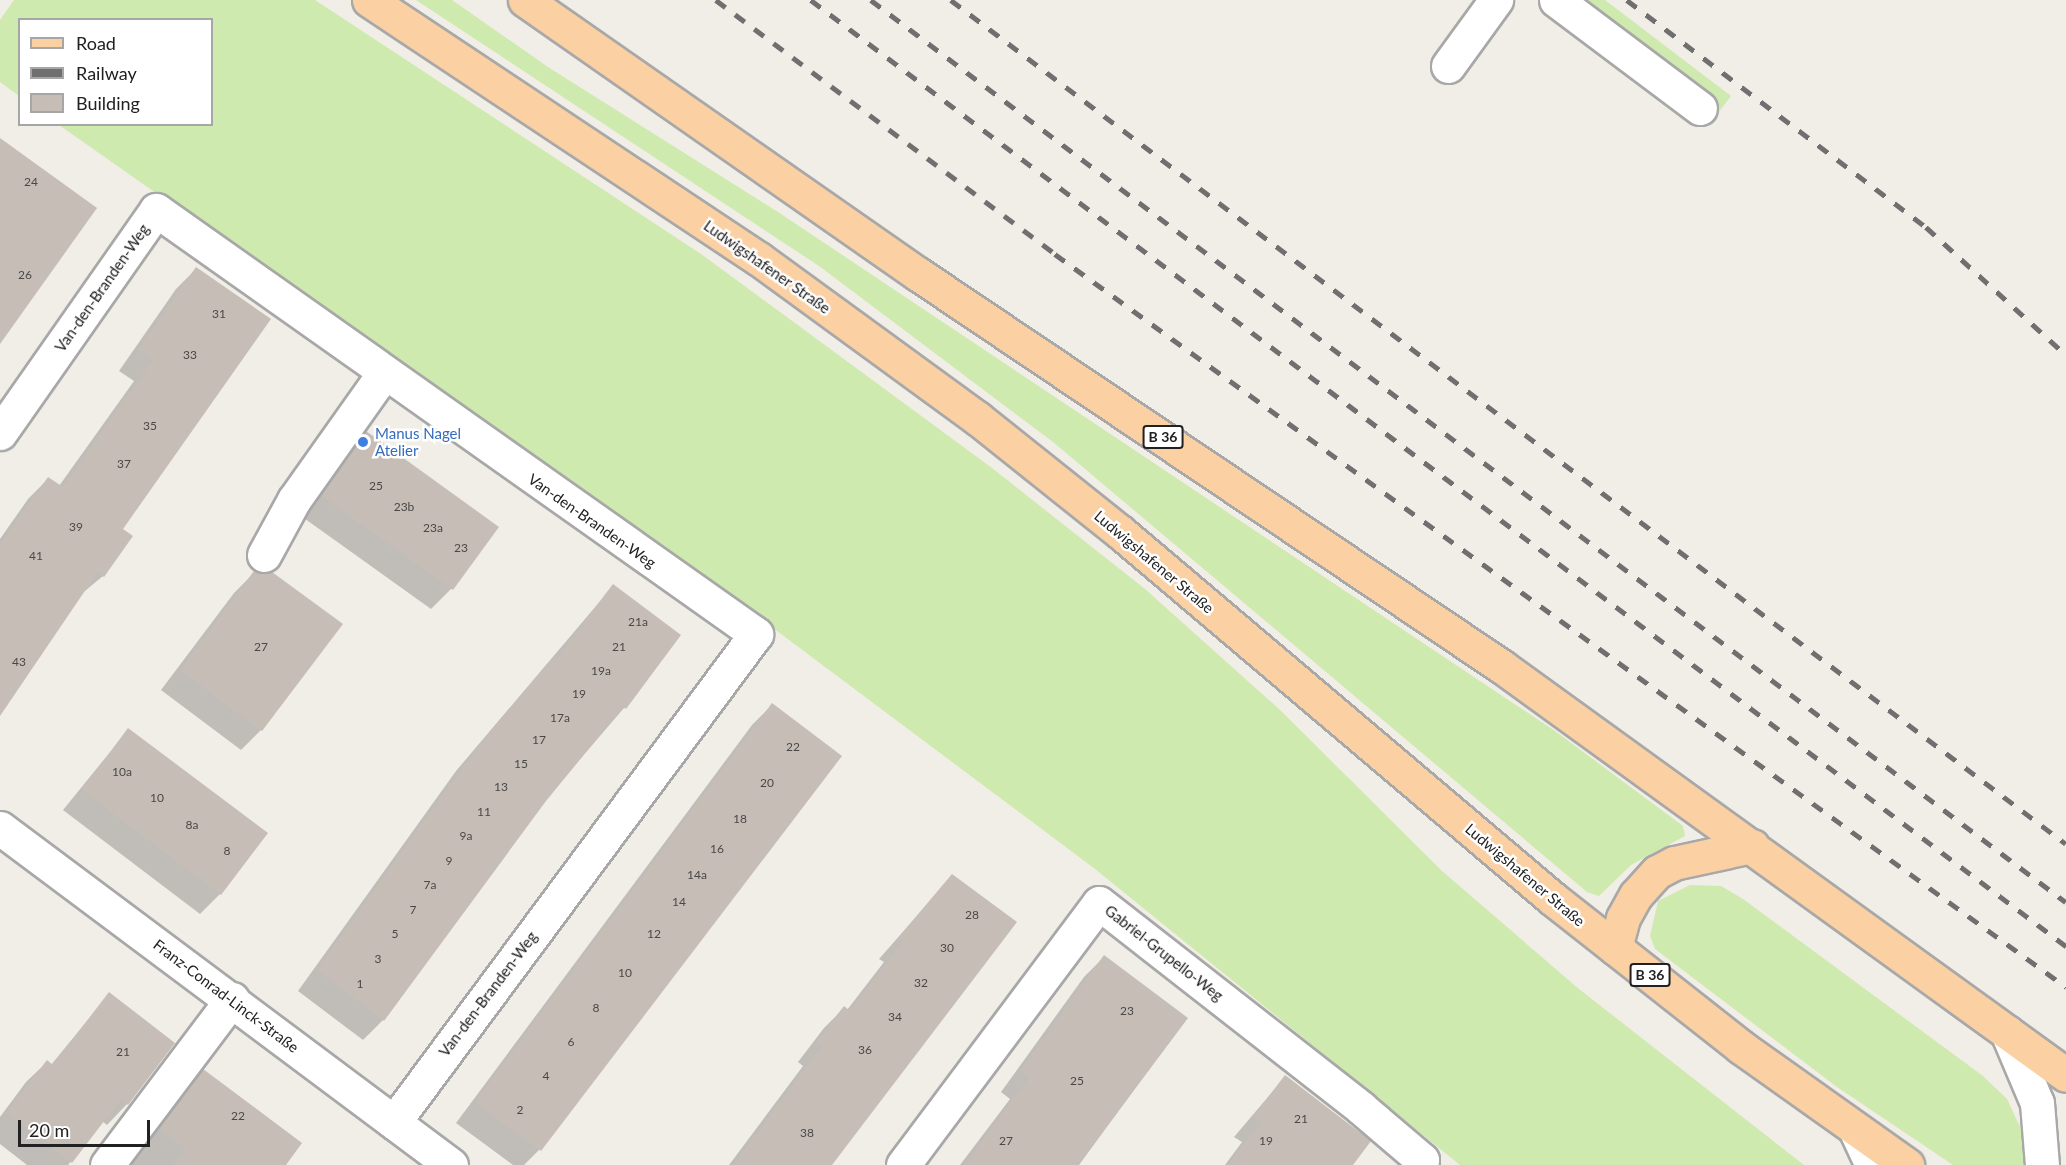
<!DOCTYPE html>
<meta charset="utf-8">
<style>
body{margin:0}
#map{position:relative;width:2066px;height:1165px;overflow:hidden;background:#f1ede7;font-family:Lato,sans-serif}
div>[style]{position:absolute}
.grass>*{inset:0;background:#cfeaaf}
.shadow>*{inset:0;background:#0003}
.building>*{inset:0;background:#c6bdb7}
.roads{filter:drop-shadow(2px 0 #a8a8a8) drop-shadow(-2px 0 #a8a8a8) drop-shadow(0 2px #a8a8a8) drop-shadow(0 -2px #a8a8a8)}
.minor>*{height:33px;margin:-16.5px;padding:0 16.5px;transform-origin:16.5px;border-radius:16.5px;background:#fff}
.major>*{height:33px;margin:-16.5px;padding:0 16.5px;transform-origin:16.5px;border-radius:16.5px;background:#fbd0a3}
.rail>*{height:4.5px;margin-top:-2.25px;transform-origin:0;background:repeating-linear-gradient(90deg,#6f6f6f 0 12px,transparent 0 24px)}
.dots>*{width:16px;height:16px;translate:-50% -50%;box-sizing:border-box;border:3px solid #fff;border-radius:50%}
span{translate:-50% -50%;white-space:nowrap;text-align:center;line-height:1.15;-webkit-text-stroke:5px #fff;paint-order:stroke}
.number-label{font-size:12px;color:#4a4846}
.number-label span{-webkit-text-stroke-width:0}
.shield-label span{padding:2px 4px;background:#fff;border:2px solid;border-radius:4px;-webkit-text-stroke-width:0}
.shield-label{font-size:14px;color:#212121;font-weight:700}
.street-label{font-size:15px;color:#212121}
.shop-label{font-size:15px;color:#366cbe}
.left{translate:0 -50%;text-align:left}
.legend{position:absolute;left:18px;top:18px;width:195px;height:108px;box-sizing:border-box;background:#fff;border:2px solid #a6a6a6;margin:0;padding:8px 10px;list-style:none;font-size:18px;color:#212121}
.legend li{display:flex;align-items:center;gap:12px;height:30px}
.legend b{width:30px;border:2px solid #a6a6a6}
.scale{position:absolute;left:18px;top:1120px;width:132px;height:27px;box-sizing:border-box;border:3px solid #212121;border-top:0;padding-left:8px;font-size:18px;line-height:21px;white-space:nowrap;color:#212121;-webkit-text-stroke:4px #fff;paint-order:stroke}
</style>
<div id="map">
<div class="grass">
<div style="clip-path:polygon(14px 0,315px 0,701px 254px,992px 468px,1145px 589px,1278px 708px,1442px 871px,1579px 989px,1804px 1165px,1460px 1165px,1095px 869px,729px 595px,59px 125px,212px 124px,212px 20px,20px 20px,19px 96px,0 82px,0 20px)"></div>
<div style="clip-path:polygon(416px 0,452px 0,548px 67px,778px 212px,1555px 731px,1683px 826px,1685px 836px,1631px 865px,1599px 896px,1587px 892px,1053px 442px,819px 266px)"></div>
<div style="clip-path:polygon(1579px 0,1605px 0,1731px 96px,1709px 125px)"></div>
<div style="clip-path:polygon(1690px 885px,1721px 886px,1743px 899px,1983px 1076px,2007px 1099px,2021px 1129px,2025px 1165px,1953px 1165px,1837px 1087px,1655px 949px,1650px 936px,1658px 901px)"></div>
</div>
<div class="shadow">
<div style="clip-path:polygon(196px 269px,121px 529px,131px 536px,103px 576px,80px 595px,0 713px,0 539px,28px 499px,48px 479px,59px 486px,134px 381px,119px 371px,176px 289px)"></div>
<div style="clip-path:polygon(366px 433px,497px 527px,451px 589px,431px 609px,301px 516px,346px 453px)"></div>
<div style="clip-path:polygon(255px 572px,340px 624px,261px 730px,241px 750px,161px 690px,234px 593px)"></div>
<div style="clip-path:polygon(613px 586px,679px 635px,624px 708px,545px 800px,383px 1020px,363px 1040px,298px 991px,456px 771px)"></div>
<div style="clip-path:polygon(772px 705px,539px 1150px,524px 1165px,513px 1165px,456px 1123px,752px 725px)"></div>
<div style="clip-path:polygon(128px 730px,220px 894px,200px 914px,63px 810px)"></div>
<div style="clip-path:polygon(952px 876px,830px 1165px,729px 1165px,803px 1066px,798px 1062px,824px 1028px,844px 1008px,847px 1010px,884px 962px,879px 959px)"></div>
<div style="clip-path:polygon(1104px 957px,1186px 1019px,1079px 1165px,960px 1165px,1010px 1099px,1001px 1092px,1084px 977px)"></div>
<div style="clip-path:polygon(109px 994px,127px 1104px,107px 1125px,102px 1121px,68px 1165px,27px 1165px,0 1144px,0 1117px,26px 1082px,47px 1062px,51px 1065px)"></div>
<div style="clip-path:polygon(203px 1070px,284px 1165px,122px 1165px,164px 1110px)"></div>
<div style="clip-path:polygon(1285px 1077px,1351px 1165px,1225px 1165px,1242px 1142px,1234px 1137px)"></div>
</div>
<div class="building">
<div style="clip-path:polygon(0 138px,97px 208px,0 344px)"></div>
<div style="clip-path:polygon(196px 267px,271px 319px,123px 529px,133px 536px,104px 577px,97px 573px,0 716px,0 545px,48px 477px,63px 487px,153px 360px,138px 350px)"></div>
<div style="clip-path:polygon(366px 431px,499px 527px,453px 590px,320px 495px)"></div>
<div style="clip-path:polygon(254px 571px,272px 572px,343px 624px,262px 731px,180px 670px)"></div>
<div style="clip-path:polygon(613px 584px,681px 635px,626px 709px,623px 707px,546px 801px,384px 1021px,317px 970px,476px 749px,554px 656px,557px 658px)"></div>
<div style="clip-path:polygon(772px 703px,842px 756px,541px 1151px,475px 1102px)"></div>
<div style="clip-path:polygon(128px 728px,268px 833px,221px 895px,82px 790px)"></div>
<div style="clip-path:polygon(952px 874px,1017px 922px,832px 1165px,733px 1165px,822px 1046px,817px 1041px,844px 1006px,850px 1011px,903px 941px,898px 938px)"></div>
<div style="clip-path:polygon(1104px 955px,1188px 1018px,1078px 1165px,964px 1165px,1029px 1078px,1020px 1071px)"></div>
<div style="clip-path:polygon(109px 992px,175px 1043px,128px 1105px,121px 1099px,72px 1163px,6px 1113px,47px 1060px,53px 1065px)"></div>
<div style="clip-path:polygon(203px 1069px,302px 1143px,286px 1165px,172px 1165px,185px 1149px,158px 1128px)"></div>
<div style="clip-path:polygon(1285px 1075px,1371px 1141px,1353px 1165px,1228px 1165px,1261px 1122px,1253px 1117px)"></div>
</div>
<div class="roads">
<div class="minor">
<div style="left:1556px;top:0;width:180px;rotate:36.9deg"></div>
<div style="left:1448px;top:66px;width:82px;rotate:-54deg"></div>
<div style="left:0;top:433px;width:272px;rotate:-55deg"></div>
<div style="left:156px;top:210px;width:735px;rotate:35.25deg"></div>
<div style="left:756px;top:634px;width:608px;rotate:126.57deg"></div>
<div style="left:264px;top:555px;width:63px;rotate:-61.4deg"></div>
<div style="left:294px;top:500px;width:156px;rotate:-54.7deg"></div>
<div style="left:0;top:828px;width:563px;rotate:36.77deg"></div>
<div style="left:2007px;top:1032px;width:77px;rotate:67.1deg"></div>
<div style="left:2037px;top:1103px;width:62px;rotate:85.4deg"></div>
<div style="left:1856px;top:1131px;width:38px;rotate:65deg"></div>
<div style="left:107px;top:1165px;width:208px;rotate:-53deg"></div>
<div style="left:903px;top:1165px;width:327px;rotate:-53.2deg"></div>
<div style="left:1099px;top:903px;width:333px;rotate:38deg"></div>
<div style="left:1361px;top:1108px;width:80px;rotate:40.4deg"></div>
<div style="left:1422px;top:1160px;width:6px;rotate:129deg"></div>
</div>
<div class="major">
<div style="left:369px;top:0;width:468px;rotate:33.6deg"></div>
<div style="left:759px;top:259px;width:270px;rotate:36.1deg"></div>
<div style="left:977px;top:418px;width:183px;rotate:38.6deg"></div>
<div style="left:1120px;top:532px;width:568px;rotate:40.28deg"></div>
<div style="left:1553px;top:899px;width:239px;rotate:38.2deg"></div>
<div style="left:1741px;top:1047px;width:204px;rotate:35.4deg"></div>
<div style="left:525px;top:0;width:479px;rotate:34.9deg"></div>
<div style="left:918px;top:274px;width:703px;rotate:33.92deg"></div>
<div style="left:1501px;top:666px;width:697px;rotate:35.9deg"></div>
<div style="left:1615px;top:948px;width:31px;rotate:-75deg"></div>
<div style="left:1623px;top:918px;width:26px;rotate:-61deg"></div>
<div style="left:1636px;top:895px;width:31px;rotate:-48deg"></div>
<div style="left:1657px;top:872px;width:19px;rotate:-28deg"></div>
<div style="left:1674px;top:863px;width:80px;rotate:-12.3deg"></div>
</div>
</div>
<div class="rail">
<div style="left:716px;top:0;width:424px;rotate:36.8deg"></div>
<div style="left:1055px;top:254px;width:1249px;rotate:35.94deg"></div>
<div style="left:811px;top:0;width:1572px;rotate:37.01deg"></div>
<div style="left:871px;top:0;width:1497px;rotate:37.05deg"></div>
<div style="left:951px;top:0;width:1398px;rotate:37.12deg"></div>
<div style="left:1627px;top:0;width:375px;rotate:37.2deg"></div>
<div style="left:1926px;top:227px;width:190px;rotate:42.4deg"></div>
</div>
<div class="dots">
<div style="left:363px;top:442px;background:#3f7fe0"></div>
</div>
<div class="number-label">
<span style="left:31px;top:182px">24</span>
<span style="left:25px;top:275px">26</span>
<span style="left:219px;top:314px">31</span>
<span style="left:190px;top:355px">33</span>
<span style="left:150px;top:426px">35</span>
<span style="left:124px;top:464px">37</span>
<span style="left:376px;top:486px">25</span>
<span style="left:404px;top:507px">23b</span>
<span style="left:76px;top:527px">39</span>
<span style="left:433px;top:528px">23a</span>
<span style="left:461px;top:548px">23</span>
<span style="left:36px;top:556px">41</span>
<span style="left:638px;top:622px">21a</span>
<span style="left:261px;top:647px">27</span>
<span style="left:619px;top:647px">21</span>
<span style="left:19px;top:662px">43</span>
<span style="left:601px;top:671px">19a</span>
<span style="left:579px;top:694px">19</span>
<span style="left:560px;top:718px">17a</span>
<span style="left:539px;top:740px">17</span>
<span style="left:793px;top:747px">22</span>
<span style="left:521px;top:764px">15</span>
<span style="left:122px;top:772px">10a</span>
<span style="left:767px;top:783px">20</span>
<span style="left:501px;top:787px">13</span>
<span style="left:157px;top:798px">10</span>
<span style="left:484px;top:812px">11</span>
<span style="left:740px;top:819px">18</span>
<span style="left:192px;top:825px">8a</span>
<span style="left:466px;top:836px">9a</span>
<span style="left:717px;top:849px">16</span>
<span style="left:227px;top:851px">8</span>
<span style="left:449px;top:861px">9</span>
<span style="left:697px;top:875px">14a</span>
<span style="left:430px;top:885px">7a</span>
<span style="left:679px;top:902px">14</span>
<span style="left:413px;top:910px">7</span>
<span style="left:972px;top:915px">28</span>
<span style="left:395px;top:934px">5</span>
<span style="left:654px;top:934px">12</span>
<span style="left:947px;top:948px">30</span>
<span style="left:378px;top:959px">3</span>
<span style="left:625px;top:973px">10</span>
<span style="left:921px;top:983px">32</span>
<span style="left:360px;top:984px">1</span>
<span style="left:596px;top:1008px">8</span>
<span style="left:1127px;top:1011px">23</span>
<span style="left:895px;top:1017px">34</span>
<span style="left:571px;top:1042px">6</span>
<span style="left:865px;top:1050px">36</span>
<span style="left:123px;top:1052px">21</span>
<span style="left:546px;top:1076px">4</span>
<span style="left:1077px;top:1081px">25</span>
<span style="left:520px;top:1110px">2</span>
<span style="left:238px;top:1116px">22</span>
<span style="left:1301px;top:1119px">21</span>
<span style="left:807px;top:1133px">38</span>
<span style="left:1006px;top:1141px">27</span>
<span style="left:1266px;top:1141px">19</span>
</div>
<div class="shield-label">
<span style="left:1163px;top:437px">B 36</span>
<span style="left:1650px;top:975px">B 36</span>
</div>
<div class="street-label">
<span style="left:767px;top:267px;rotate:35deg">Ludwigshafener Straße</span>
<span style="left:102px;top:288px;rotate:-55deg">Van-den-Branden-Weg</span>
<span style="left:592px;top:521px;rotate:35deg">Van-den-Branden-Weg</span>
<span style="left:1154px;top:562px;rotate:40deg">Ludwigshafener Straße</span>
<span style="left:1525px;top:875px;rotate:40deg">Ludwigshafener Straße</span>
<span style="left:1164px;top:953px;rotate:38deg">Gabriel-Grupello-Weg</span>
<span style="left:488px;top:994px;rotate:-53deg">Van-den-Branden-Weg</span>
<span style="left:226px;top:996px;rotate:37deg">Franz-Conrad-Linck-Straße</span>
</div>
<div class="shop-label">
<span class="left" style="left:375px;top:442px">Manus Nagel<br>Atelier</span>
</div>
<ul class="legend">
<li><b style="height:8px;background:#fbd0a3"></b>Road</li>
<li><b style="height:8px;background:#6f6f6f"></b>Railway</li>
<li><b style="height:16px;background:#c6bdb7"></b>Building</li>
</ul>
<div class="scale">20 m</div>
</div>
